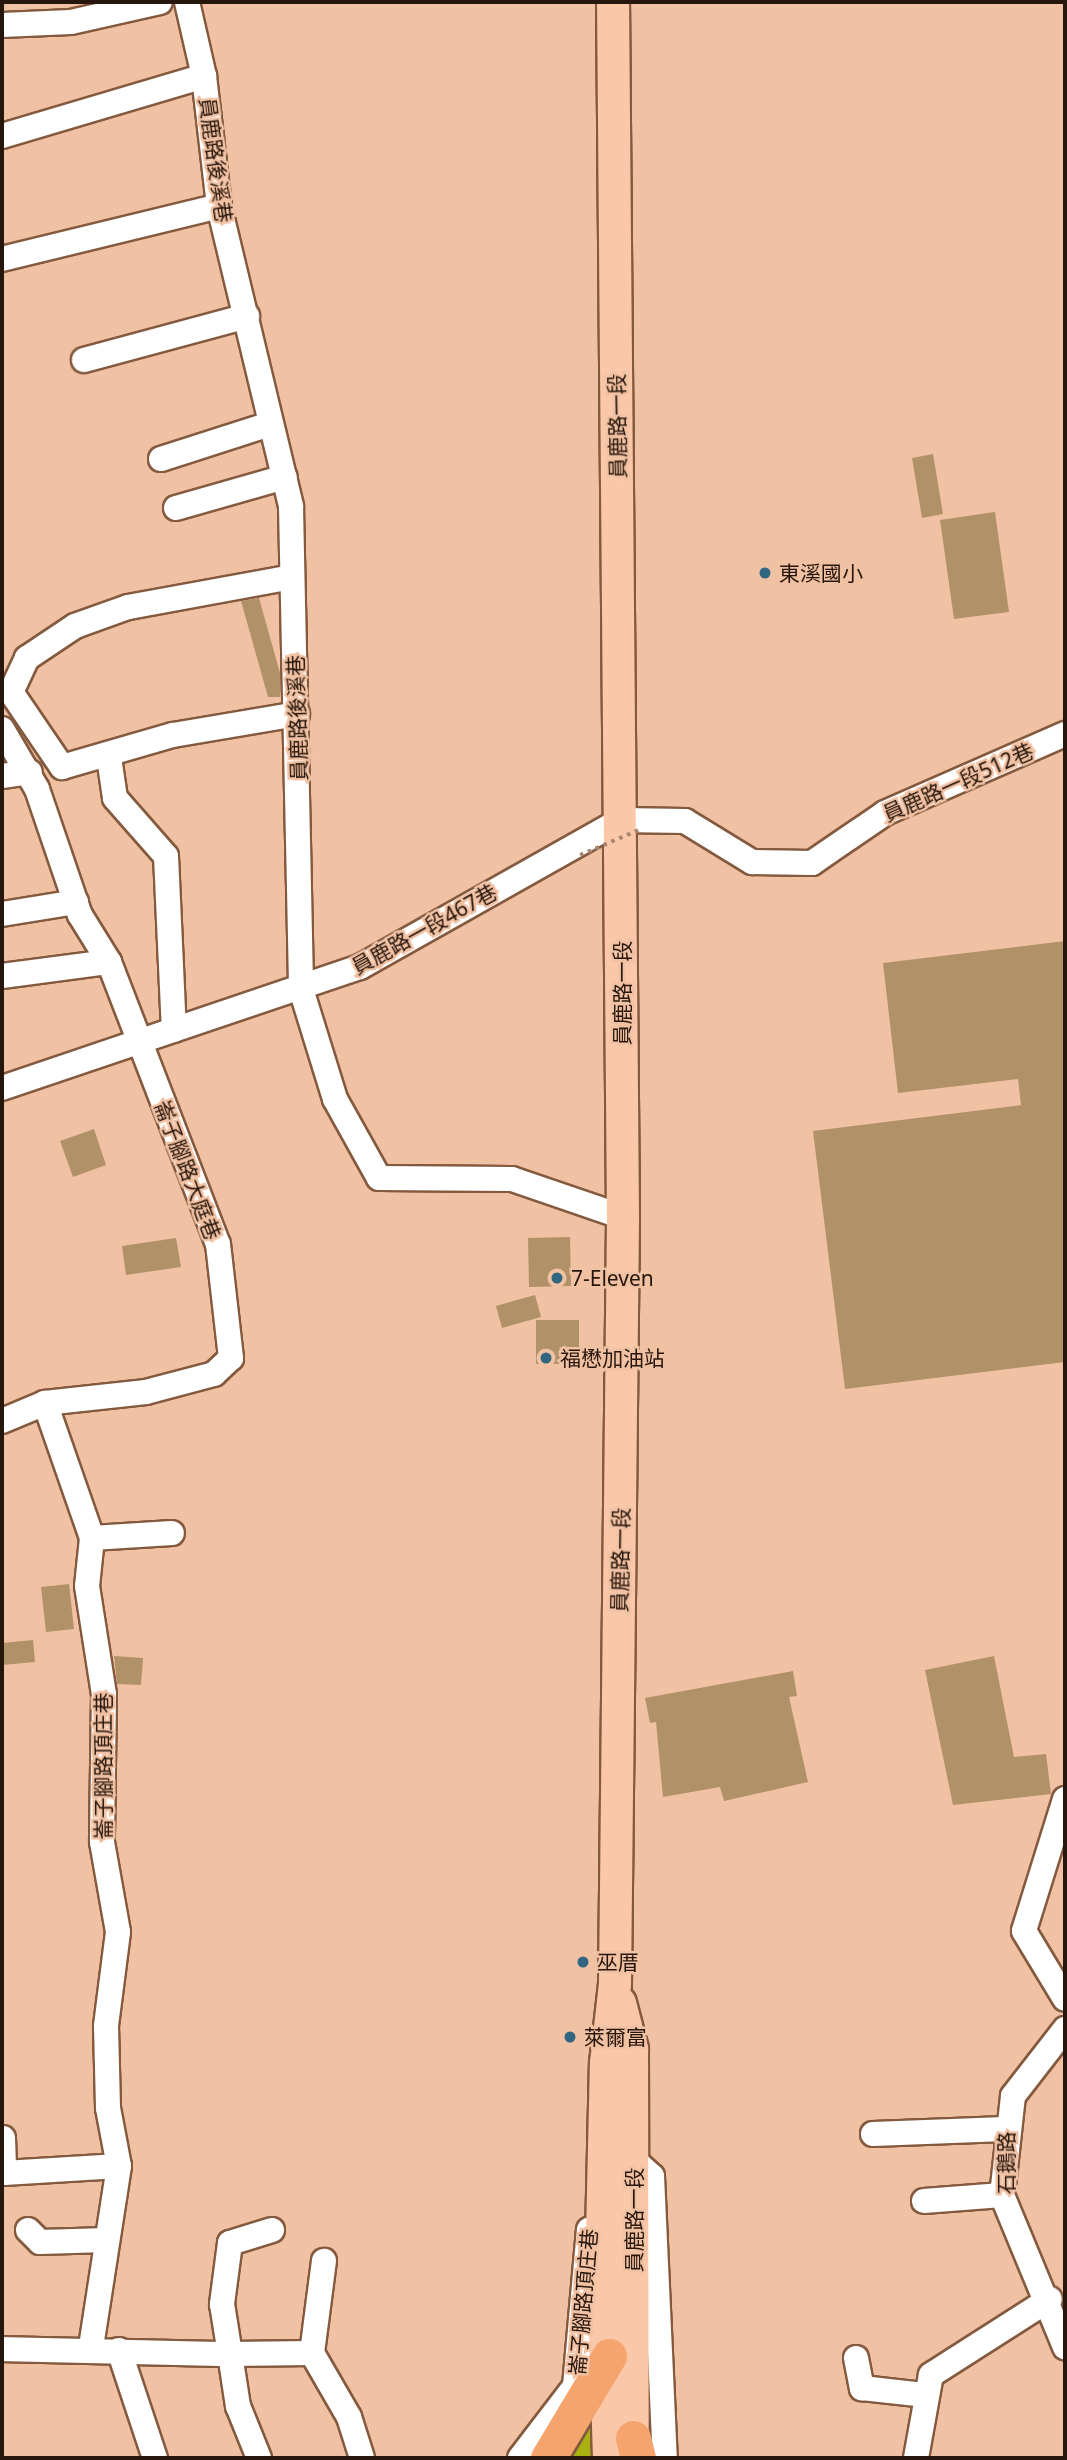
<!DOCTYPE html>
<meta charset="utf-8">
<style>
body{margin:0}
#map{position:relative;width:1067px;height:2460px;overflow:hidden;background:#f1c1a3;font-family:"Noto Sans","Noto Sans TC",sans-serif}
div>[style]{position:absolute}
.green>*{inset:0;background:#a8b10f}
.building>*{inset:0;background:#b19168}
.roads{filter:drop-shadow(2px 0 #845a3f) drop-shadow(-2px 0 #845a3f) drop-shadow(0 2px #845a3f) drop-shadow(0 -2px #845a3f)}
.minor>*{height:24px;margin:-12px;padding:0 12px;transform-origin:12px;border-radius:12px;background:#fff}
.major>*{height:32px;margin:-16px;padding:0 16px;transform-origin:16px;border-radius:16px;background:#fac8a8}
.highway>*{height:35px;margin:-17.5px;padding:0 17.5px;transform-origin:17.5px;border-radius:17.5px;background:#f6a46e}
.path-bridge>*{height:3.5px;margin-top:-1.75px;transform-origin:0;background:repeating-linear-gradient(90deg,#ab866f 0 3.5px,transparent 0 8.5px)}
.dots>*{width:19px;height:19px;translate:-50% -50%;box-sizing:border-box;border:4px solid #f1c1a3;border-radius:50%}
span{translate:-50% -50%;white-space:nowrap;text-align:center;line-height:1.15;-webkit-text-stroke:5px #f1c1a3;paint-order:stroke}
.street-label{font-size:21px;color:#27160b}
.poi-label{font-size:21px;color:#27160b}
.left{translate:0 -50%;text-align:left}
.frame{position:absolute;inset:0;border:4px solid #27160b;pointer-events:none}
</style>
<div id="map">
<div class="green">
<div style="clip-path:polygon(593px 2408px,593px 2458px,563px 2458px)"></div>
</div>
<div class="building">
<div style="clip-path:polygon(933px 454px,943px 514px,922px 518px,912px 458px)"></div>
<div style="clip-path:polygon(995px 512px,1009px 612px,954px 619px,940px 520px)"></div>
<div style="clip-path:polygon(259px 598px,280px 673px,280px 697px,268px 697px,241px 601px)"></div>
<div style="clip-path:polygon(1065px 941px,1065px 1362px,845px 1389px,813px 1131px,1021px 1105px,1018px 1079px,898px 1093px,883px 963px)"></div>
<div style="clip-path:polygon(94px 1129px,106px 1165px,73px 1177px,60px 1141px)"></div>
<div style="clip-path:polygon(570px 1237px,571px 1286px,529px 1287px,528px 1238px)"></div>
<div style="clip-path:polygon(176px 1238px,181px 1267px,126px 1275px,122px 1246px)"></div>
<div style="clip-path:polygon(535px 1295px,541px 1317px,502px 1328px,496px 1306px)"></div>
<div style="clip-path:polygon(536px 1320px,579px 1320px,579px 1364px,536px 1364px)"></div>
<div style="clip-path:polygon(69px 1584px,74px 1629px,46px 1632px,41px 1587px)"></div>
<div style="clip-path:polygon(33px 1640px,35px 1662px,2px 1665px,2px 1643px)"></div>
<div style="clip-path:polygon(114px 1656px,143px 1658px,141px 1685px,117px 1684px)"></div>
<div style="clip-path:polygon(994px 1656px,1014px 1757px,1046px 1754px,1051px 1794px,953px 1805px,925px 1670px)"></div>
<div style="clip-path:polygon(793px 1671px,797px 1696px,789px 1697px,808px 1782px,724px 1801px,720px 1787px,663px 1797px,656px 1722px,650px 1723px,645px 1698px)"></div>
</div>
<div class="roads">
<div class="minor">
<div style="left:187px;top:2px;width:76px;rotate:77.1deg"></div>
<div style="left:204px;top:76px;width:131px;rotate:83.4deg"></div>
<div style="left:219px;top:206px;width:309px;rotate:76.5deg"></div>
<div style="left:291px;top:507px;width:482px;rotate:88.8deg"></div>
<div style="left:301px;top:989px;width:115px;rotate:72.8deg"></div>
<div style="left:335px;top:1099px;width:90px;rotate:60.9deg"></div>
<div style="left:379px;top:1178px;width:133px;rotate:0.4deg"></div>
<div style="left:512px;top:1179px;width:117px;rotate:18.9deg"></div>
<div style="left:2px;top:25px;width:69px;rotate:-2.5deg"></div>
<div style="left:71px;top:22px;width:91px;rotate:-12.7deg"></div>
<div style="left:2px;top:136px;width:211px;rotate:-16.5deg"></div>
<div style="left:2px;top:259px;width:223px;rotate:-13.7deg"></div>
<div style="left:84px;top:360px;width:169px;rotate:-15.1deg"></div>
<div style="left:161px;top:459px;width:114px;rotate:-17.8deg"></div>
<div style="left:176px;top:508px;width:113px;rotate:-15.9deg"></div>
<div style="left:292px;top:577px;width:167px;rotate:169.6deg"></div>
<div style="left:128px;top:607px;width:56px;rotate:160.3deg"></div>
<div style="left:75px;top:626px;width:58px;rotate:146.3deg"></div>
<div style="left:27px;top:658px;width:38px;rotate:115deg"></div>
<div style="left:11px;top:692px;width:91px;rotate:55.8deg"></div>
<div style="left:62px;top:767px;width:116px;rotate:-16.1deg"></div>
<div style="left:173px;top:735px;width:126px;rotate:-9.6deg"></div>
<div style="left:2px;top:729px;width:69px;rotate:59.7deg"></div>
<div style="left:37px;top:789px;width:133px;rotate:71.2deg"></div>
<div style="left:80px;top:915px;width:55px;rotate:58.3deg"></div>
<div style="left:109px;top:962px;width:302px;rotate:68.9deg"></div>
<div style="left:218px;top:1244px;width:115px;rotate:83.5deg"></div>
<div style="left:231px;top:1358px;width:23px;rotate:137deg"></div>
<div style="left:214px;top:1374px;width:70px;rotate:165.2deg"></div>
<div style="left:146px;top:1392px;width:102px;rotate:173.8deg"></div>
<div style="left:109px;top:757px;width:41px;rotate:81.7deg"></div>
<div style="left:115px;top:798px;width:77px;rotate:48.7deg"></div>
<div style="left:166px;top:856px;width:174px;rotate:87.4deg"></div>
<div style="left:2px;top:776px;width:28px;rotate:-8deg"></div>
<div style="left:2px;top:914px;width:75px;rotate:-9.2deg"></div>
<div style="left:2px;top:976px;width:108px;rotate:-7.5deg"></div>
<div style="left:2px;top:1088px;width:378px;rotate:-18.7deg"></div>
<div style="left:360px;top:967px;width:300px;rotate:-29.4deg"></div>
<div style="left:621px;top:820px;width:64px;rotate:0.9deg"></div>
<div style="left:685px;top:821px;width:79px;rotate:31.5deg"></div>
<div style="left:752px;top:862px;width:60px;rotate:1deg"></div>
<div style="left:812px;top:863px;width:88px;rotate:-34.4deg"></div>
<div style="left:885px;top:813px;width:197px;rotate:-23.7deg"></div>
<div style="left:2px;top:1421px;width:47px;rotate:-22.7deg"></div>
<div style="left:45px;top:1403px;width:143px;rotate:70.8deg"></div>
<div style="left:92px;top:1538px;width:48px;rotate:95.9deg"></div>
<div style="left:87px;top:1586px;width:109px;rotate:81.1deg"></div>
<div style="left:104px;top:1694px;width:148px;rotate:90.8deg"></div>
<div style="left:102px;top:1842px;width:91px;rotate:79.9deg"></div>
<div style="left:118px;top:1932px;width:95px;rotate:97.3deg"></div>
<div style="left:106px;top:2026px;width:82px;rotate:88.6deg"></div>
<div style="left:108px;top:2108px;width:59px;rotate:79.3deg"></div>
<div style="left:119px;top:2166px;width:183px;rotate:98.8deg"></div>
<div style="left:92px;top:1538px;width:80px;rotate:-3.6deg"></div>
<div style="left:1065px;top:1799px;width:138px;rotate:107.3deg"></div>
<div style="left:1024px;top:1931px;width:79px;rotate:58.9deg"></div>
<div style="left:1065px;top:2029px;width:85px;rotate:127.8deg"></div>
<div style="left:1013px;top:2096px;width:100px;rotate:96.3deg"></div>
<div style="left:1002px;top:2195px;width:165px;rotate:67.5deg"></div>
<div style="left:873px;top:2134px;width:132px;rotate:-2.2deg"></div>
<div style="left:3px;top:2138px;width:35px;rotate:88deg"></div>
<div style="left:4px;top:2173px;width:115px;rotate:-3.5deg"></div>
<div style="left:622px;top:2159px;width:12px;rotate:5deg"></div>
<div style="left:634px;top:2160px;width:24px;rotate:42deg"></div>
<div style="left:652px;top:2176px;width:282px;rotate:87.4deg"></div>
<div style="left:924px;top:2201px;width:78px;rotate:-4.4deg"></div>
<div style="left:28px;top:2230px;width:17px;rotate:45deg"></div>
<div style="left:40px;top:2242px;width:67px;rotate:-1.7deg"></div>
<div style="left:272px;top:2230px;width:44px;rotate:162.8deg"></div>
<div style="left:230px;top:2243px;width:62px;rotate:97.5deg"></div>
<div style="left:222px;top:2304px;width:51px;rotate:80.9deg"></div>
<div style="left:230px;top:2354px;width:82px;rotate:-0.7deg"></div>
<div style="left:312px;top:2353px;width:74px;rotate:60deg"></div>
<div style="left:349px;top:2417px;width:43px;rotate:72.4deg"></div>
<div style="left:2px;top:2349px;width:228px;rotate:1.3deg"></div>
<div style="left:230px;top:2354px;width:53px;rotate:81.3deg"></div>
<div style="left:238px;top:2406px;width:56px;rotate:68deg"></div>
<div style="left:119px;top:2350px;width:114px;rotate:71.6deg"></div>
<div style="left:312px;top:2353px;width:93px;rotate:-82.6deg"></div>
<div style="left:856px;top:2358px;width:31px;rotate:79deg"></div>
<div style="left:862px;top:2388px;width:62px;rotate:6.4deg"></div>
<div style="left:520px;top:2458px;width:91px;rotate:-52.6deg"></div>
<div style="left:575px;top:2386px;width:157px;rotate:-84.9deg"></div>
<div style="left:916px;top:2458px;width:84px;rotate:-79.8deg"></div>
<div style="left:931px;top:2375px;width:141px;rotate:-32.6deg"></div>
</div>
<div class="major">
<div style="left:620px;top:2003px;width:48px;rotate:75.4deg"></div>
<div style="left:632px;top:2049px;width:409px;rotate:89.9deg"></div>
<div style="left:609px;top:2458px;width:222px;rotate:-91.8deg"></div>
<div style="left:602px;top:2236px;width:173px;rotate:-88.7deg"></div>
<div style="left:606px;top:2063px;width:80px;rotate:-83.5deg"></div>
<div style="left:615px;top:1984px;width:767px;rotate:-89.4deg"></div>
<div style="left:623px;top:1217px;width:1215px;rotate:-90.47deg"></div>
</div>
<div class="highway">
<div style="left:633px;top:2438px;width:21px;rotate:76deg"></div>
<div style="left:548px;top:2458px;width:119px;rotate:-59.1deg"></div>
</div>
</div>
<div class="path-bridge">
<div style="left:580px;top:855px;width:66px;rotate:-23.1deg"></div>
</div>
<div class="dots">
<div style="left:765px;top:573px;background:#316782"></div>
<div style="left:557px;top:1278px;background:#316782"></div>
<div style="left:546px;top:1358px;background:#316782"></div>
<div style="left:583px;top:1962px;background:#316782"></div>
<div style="left:570px;top:2037px;background:#316782"></div>
</div>
<div class="street-label">
<span style="left:216px;top:160px;rotate:82deg">員鹿路後溪巷</span>
<span style="left:617px;top:426px;rotate:-91deg">員鹿路一段</span>
<span style="left:297px;top:718px;rotate:-92deg">員鹿路後溪巷</span>
<span style="left:958px;top:782px;rotate:-24deg">員鹿路一段512巷</span>
<span style="left:424px;top:929px;rotate:-29deg">員鹿路一段467巷</span>
<span style="left:622px;top:993px;rotate:-90deg">員鹿路一段</span>
<span style="left:188px;top:1170px;rotate:69deg">崙子腳路大庭巷</span>
<span style="left:620px;top:1560px;rotate:-89deg">員鹿路一段</span>
<span style="left:103px;top:1766px;rotate:-90deg">崙子腳路頂庄巷</span>
<span style="left:1006px;top:2163px;rotate:-90deg">石鵝路</span>
<span style="left:634px;top:2220px;rotate:-90deg">員鹿路一段</span>
<span style="left:583px;top:2302px;rotate:-85deg">崙子腳路頂庄巷</span>
</div>
<div class="poi-label">
<span class="left" style="left:779px;top:573px">東溪國小</span>
<span class="left" style="left:571px;top:1278px">7-Eleven</span>
<span class="left" style="left:560px;top:1358px">福懋加油站</span>
<span class="left" style="left:597px;top:1962px">巫厝</span>
<span class="left" style="left:584px;top:2037px">萊爾富</span>
</div>
<div class="frame"></div>
</div>
